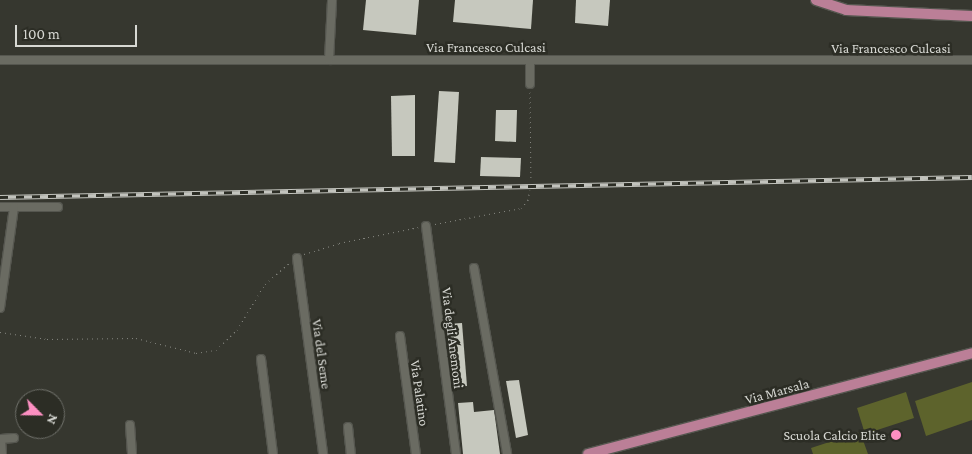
<!DOCTYPE html>
<style>
body{margin:0}
#map{position:relative;width:972px;height:454px;overflow:hidden;background:#36372f;font-family:"Crimson Pro",serif}
div>[style]{position:absolute}
.green>*{inset:0;background:#5d632c}
.building>*{inset:0;background:#c6c8be}
.path>*{height:1px;margin-top:-0.5px;transform-origin:0;background:repeating-linear-gradient(90deg,#858680 0 1px,transparent 0 5px)}
.roads{filter:drop-shadow(1px 0 #55564f) drop-shadow(-1px 0 #55564f) drop-shadow(0 1px #55564f) drop-shadow(0 -1px #55564f)}
.minor>*{height:8px;margin:-4px;padding:0 4px;transform-origin:4px;border-radius:4px;background:#6a6b62}
.major>*{height:10px;margin:-5px;padding:0 5px;transform-origin:5px;border-radius:5px;background:#bb7f97}
.rail>*{height:4.5px;margin-top:-2.25px;transform-origin:0;background:repeating-linear-gradient(90deg,#2c2d25 0 8px,#c2c3bd 0 16px);box-sizing:border-box;border-block:1px solid #c2c3bd}
.dots>*{width:14px;height:14px;translate:-50% -50%;box-sizing:border-box;border:2px solid #2c2d25;border-radius:50%}
span{translate:-50% -50%;white-space:nowrap;text-align:center;line-height:1.15;-webkit-text-stroke:5px #2c2d25;paint-order:stroke}
.street-label{font-size:14px;color:#d7d8d3}
.poi-label{font-size:14px;color:#d7d8d3}
.right{translate:-100% -50%;text-align:right}
.north{position:absolute;left:15px;top:389px;width:50px;height:50px;box-sizing:border-box;background:#2c2d25;border:1px solid #70716b;border-radius:50%;rotate:113deg;font-size:14px;font-weight:700;line-height:20px;text-align:center;color:#d7d8d3}
.north::after{content:'';display:block;margin:auto;width:18px;height:22px;background:#fc8fc1;clip-path:polygon(50% 0,100% 100%,50% 72%,0 100%)}
.scale{position:absolute;left:15px;top:25px;width:122px;height:22px;box-sizing:border-box;border:2px solid #d7d8d3;border-top:0;padding-left:6px;font-size:15px;line-height:18px;white-space:nowrap;color:#d7d8d3;-webkit-text-stroke:4px #2c2d25;paint-order:stroke}
</style>
<div id="map">
<div class="green">
<div style="clip-path:polygon(972px 382px,972px 420px,926px 436px,915px 401px)"></div>
<div style="clip-path:polygon(906px 392px,914px 418px,865px 434px,857px 408px)"></div>
<div style="clip-path:polygon(860px 432px,868px 454px,813px 454px,811px 448px)"></div>
</div>
<div class="building">
<div style="clip-path:polygon(366px 0,419px 0,416px 35px,363px 30px)"></div>
<div style="clip-path:polygon(455px 0,533px 0,531px 29px,453px 22px)"></div>
<div style="clip-path:polygon(576px 0,610px 0,608px 26px,575px 23px)"></div>
<div style="clip-path:polygon(439px 91px,459px 92px,455px 163px,434px 162px)"></div>
<div style="clip-path:polygon(415px 95px,415px 156px,392px 156px,391px 96px)"></div>
<div style="clip-path:polygon(496px 110px,517px 110px,516px 142px,495px 141px)"></div>
<div style="clip-path:polygon(481px 157px,521px 158px,520px 177px,480px 176px)"></div>
<div style="clip-path:polygon(462px 323px,467px 386px,453px 387px,448px 324px)"></div>
<div style="clip-path:polygon(519px 380px,528px 435px,516px 438px,506px 381px)"></div>
<div style="clip-path:polygon(473px 402px,474px 412px,494px 410px,500px 454px,463px 454px,458px 403px)"></div>
</div>
<div class="path">
<div style="left:530px;top:92px;width:89px;rotate:89.4deg"></div>
<div style="left:435px;top:224px;width:87px;rotate:-10.5deg"></div>
<div style="left:521px;top:208px;width:11px;rotate:-49deg"></div>
<div style="left:528px;top:200px;width:10px;rotate:-79deg"></div>
<div style="left:304px;top:254px;width:37px;rotate:-17deg"></div>
<div style="left:339px;top:243px;width:82px;rotate:-11.3deg"></div>
<div style="left:0;top:332px;width:48px;rotate:8.5deg"></div>
<div style="left:47px;top:339px;width:89px;rotate:-0.6deg"></div>
<div style="left:136px;top:338px;width:62px;rotate:14deg"></div>
<div style="left:196px;top:353px;width:20px;rotate:-9deg"></div>
<div style="left:216px;top:350px;width:29px;rotate:-44deg"></div>
<div style="left:237px;top:330px;width:54px;rotate:-58.7deg"></div>
<div style="left:265px;top:284px;width:32px;rotate:-41deg"></div>
</div>
<div class="roads">
<div class="minor">
<div style="left:0;top:60px;width:972px"></div>
<div style="left:329px;top:60px;width:60px;rotate:-87.1deg"></div>
<div style="left:530px;top:84px;width:24px;rotate:-90deg"></div>
<div style="left:0;top:207px;width:58px"></div>
<div style="left:426px;top:226px;width:230px;rotate:82.5deg"></div>
<div style="left:297px;top:258px;width:198px;rotate:82.4deg"></div>
<div style="left:474px;top:268px;width:189px;rotate:79.9deg"></div>
<div style="left:0;top:308px;width:102px;rotate:-82.1deg"></div>
<div style="left:400px;top:336px;width:119px;rotate:82.3deg"></div>
<div style="left:261px;top:359px;width:96px;rotate:82.8deg"></div>
<div style="left:130px;top:425px;width:29px;rotate:86deg"></div>
<div style="left:348px;top:427px;width:27px;rotate:84deg"></div>
<div style="left:2px;top:454px;width:15px;rotate:-94deg"></div>
<div style="left:1px;top:439px;width:13px;rotate:-4deg"></div>
</div>
<div class="major">
<div style="left:816px;top:0;width:32px;rotate:18deg"></div>
<div style="left:846px;top:10px;width:126px;rotate:2.7deg"></div>
<div style="left:588px;top:454px;width:397px;rotate:-14.7deg"></div>
</div>
</div>
<div class="rail">
<div style="left:0;top:197px;width:972px;rotate:-1.18deg"></div>
</div>
<div class="dots">
<div style="left:896px;top:435px;background:#fc8fc1"></div>
</div>
<div class="street-label">
<span style="left:486px;top:47px">Via Francesco Culcasi</span>
<span style="left:891px;top:48px">Via Francesco Culcasi</span>
<span style="left:453px;top:338px;rotate:83deg">Via degli Anemoni</span>
<span style="left:322px;top:354px;rotate:82deg">Via del Seme</span>
<span style="left:777px;top:391px;rotate:-15deg">Via Marsala</span>
<span style="left:420px;top:393px;rotate:82deg">Via Palatino</span>
</div>
<div class="poi-label">
<span class="right" style="left:886px;top:435px">Scuola Calcio Elite</span>
</div>
<div class="north">N</div>
<div class="scale">100 m</div>
</div>
